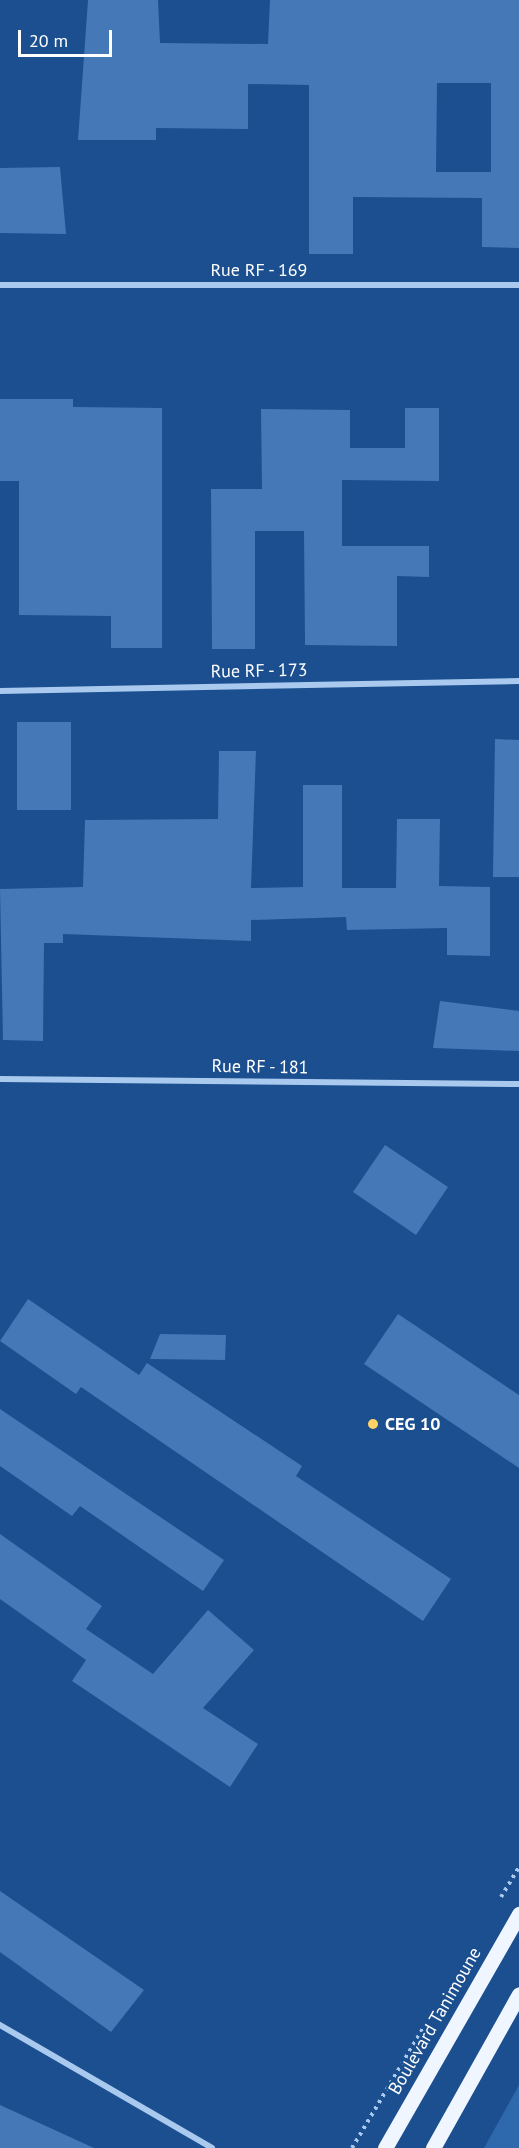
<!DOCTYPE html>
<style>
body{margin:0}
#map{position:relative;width:519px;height:2148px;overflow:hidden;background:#1b4f8f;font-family:"PT Sans",sans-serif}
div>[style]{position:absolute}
.green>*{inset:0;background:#2e69ad}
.building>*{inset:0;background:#4478b7}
.path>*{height:4px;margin-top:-2px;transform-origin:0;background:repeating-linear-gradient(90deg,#a9c9ee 0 3px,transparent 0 7.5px)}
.minor>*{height:6px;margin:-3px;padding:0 3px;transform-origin:3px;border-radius:3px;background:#a9c9ee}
.primary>*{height:15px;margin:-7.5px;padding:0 7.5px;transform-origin:7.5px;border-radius:7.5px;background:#f0f6ff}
.dots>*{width:16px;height:16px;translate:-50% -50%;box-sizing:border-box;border:3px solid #1b4f8f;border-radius:50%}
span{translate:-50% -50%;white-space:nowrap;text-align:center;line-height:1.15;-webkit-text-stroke:4.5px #1b4f8f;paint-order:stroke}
.street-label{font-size:18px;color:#fff}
.poi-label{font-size:18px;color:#fff;font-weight:700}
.left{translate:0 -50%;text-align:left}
.scale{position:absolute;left:18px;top:30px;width:94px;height:27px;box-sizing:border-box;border:3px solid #fff;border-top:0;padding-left:8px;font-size:18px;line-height:21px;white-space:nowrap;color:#fff;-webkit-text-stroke:4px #1b4f8f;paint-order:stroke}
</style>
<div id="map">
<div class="green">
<div style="clip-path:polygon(519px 2085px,519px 2148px,484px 2148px)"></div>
</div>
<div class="building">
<div style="clip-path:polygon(evenodd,88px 0,158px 0,160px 43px,268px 44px,270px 0,519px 0,519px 248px,482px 247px,482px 198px,353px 197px,353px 254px,309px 254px,309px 85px,248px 84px,248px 129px,156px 128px,156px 140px,78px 140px,88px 0,437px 83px,491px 83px,491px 172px,436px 172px,437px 83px)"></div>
<div style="clip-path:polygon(60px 167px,66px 234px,0 233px,0 168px)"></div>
<div style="clip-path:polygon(0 399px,73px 399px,73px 407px,162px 408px,162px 648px,111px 648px,111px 616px,19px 615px,19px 481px,0 481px)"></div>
<div style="clip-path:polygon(405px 408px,439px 408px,439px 481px,342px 480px,342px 546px,429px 546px,429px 577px,397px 576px,397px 646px,305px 645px,304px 531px,255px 531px,255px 649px,212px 649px,211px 489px,262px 489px,261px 409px,350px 410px,350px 448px,405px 448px)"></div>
<div style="clip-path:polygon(17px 722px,71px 722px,71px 810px,17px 810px)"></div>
<div style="clip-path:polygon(495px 739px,519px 740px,519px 877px,493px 877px)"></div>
<div style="clip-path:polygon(219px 751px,256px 751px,251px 888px,303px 887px,303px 785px,342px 785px,342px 888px,396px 888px,397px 819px,440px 819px,439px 886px,490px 887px,490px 956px,447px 955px,447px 928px,347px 930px,346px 917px,251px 920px,251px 941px,63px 934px,63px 943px,44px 943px,43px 1041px,3px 1040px,0 889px,83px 887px,85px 820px,218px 819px)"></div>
<div style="clip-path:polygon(440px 1001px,519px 1011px,519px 1051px,433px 1048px)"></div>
<div style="clip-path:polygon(385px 1145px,448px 1187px,416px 1235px,353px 1192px)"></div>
<div style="clip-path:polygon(28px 1299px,139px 1375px,147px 1363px,302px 1466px,296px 1476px,451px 1579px,423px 1621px,81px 1387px,76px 1394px,0 1341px)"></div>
<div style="clip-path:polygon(398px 1314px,519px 1395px,519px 1468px,364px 1364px)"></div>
<div style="clip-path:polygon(160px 1334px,226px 1335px,225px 1360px,150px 1359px)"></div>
<div style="clip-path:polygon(0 1409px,224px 1560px,203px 1591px,80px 1506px,72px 1516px,0 1466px)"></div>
<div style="clip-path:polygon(0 1534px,102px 1606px,86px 1629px,153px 1674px,208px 1610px,254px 1650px,203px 1708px,258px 1744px,230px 1787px,72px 1681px,86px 1660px,0 1599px)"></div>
<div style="clip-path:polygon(0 1891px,144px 1990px,111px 2032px,0 1952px)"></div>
<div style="clip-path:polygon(0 2105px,94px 2148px,0 2148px)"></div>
</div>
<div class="path">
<div style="left:501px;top:1897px;width:35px;rotate:-59deg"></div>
<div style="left:352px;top:2148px;width:155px;rotate:-59.3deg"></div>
</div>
<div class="minor">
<div style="left:0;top:285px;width:519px"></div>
<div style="left:0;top:691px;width:519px;rotate:-1.1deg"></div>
<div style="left:0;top:1079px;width:519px;rotate:0.55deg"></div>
<div style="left:0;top:2025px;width:245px;rotate:30.1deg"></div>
</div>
<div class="primary">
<div style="left:385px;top:2148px;width:270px;rotate:-60.2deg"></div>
<div style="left:433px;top:2148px;width:176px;rotate:-60.8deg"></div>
</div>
<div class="dots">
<div style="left:373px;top:1424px;background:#ffd166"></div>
</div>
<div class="street-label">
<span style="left:259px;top:270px">Rue RF - 169</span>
<span style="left:259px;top:671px;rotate:-1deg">Rue RF - 173</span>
<span style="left:260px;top:1067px;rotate:1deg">Rue RF - 181</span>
<span style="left:435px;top:2021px;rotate:-60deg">Boulevard Tanimoune</span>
</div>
<div class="poi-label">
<span class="left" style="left:385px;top:1424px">CEG 10</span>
</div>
<div class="scale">20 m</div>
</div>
